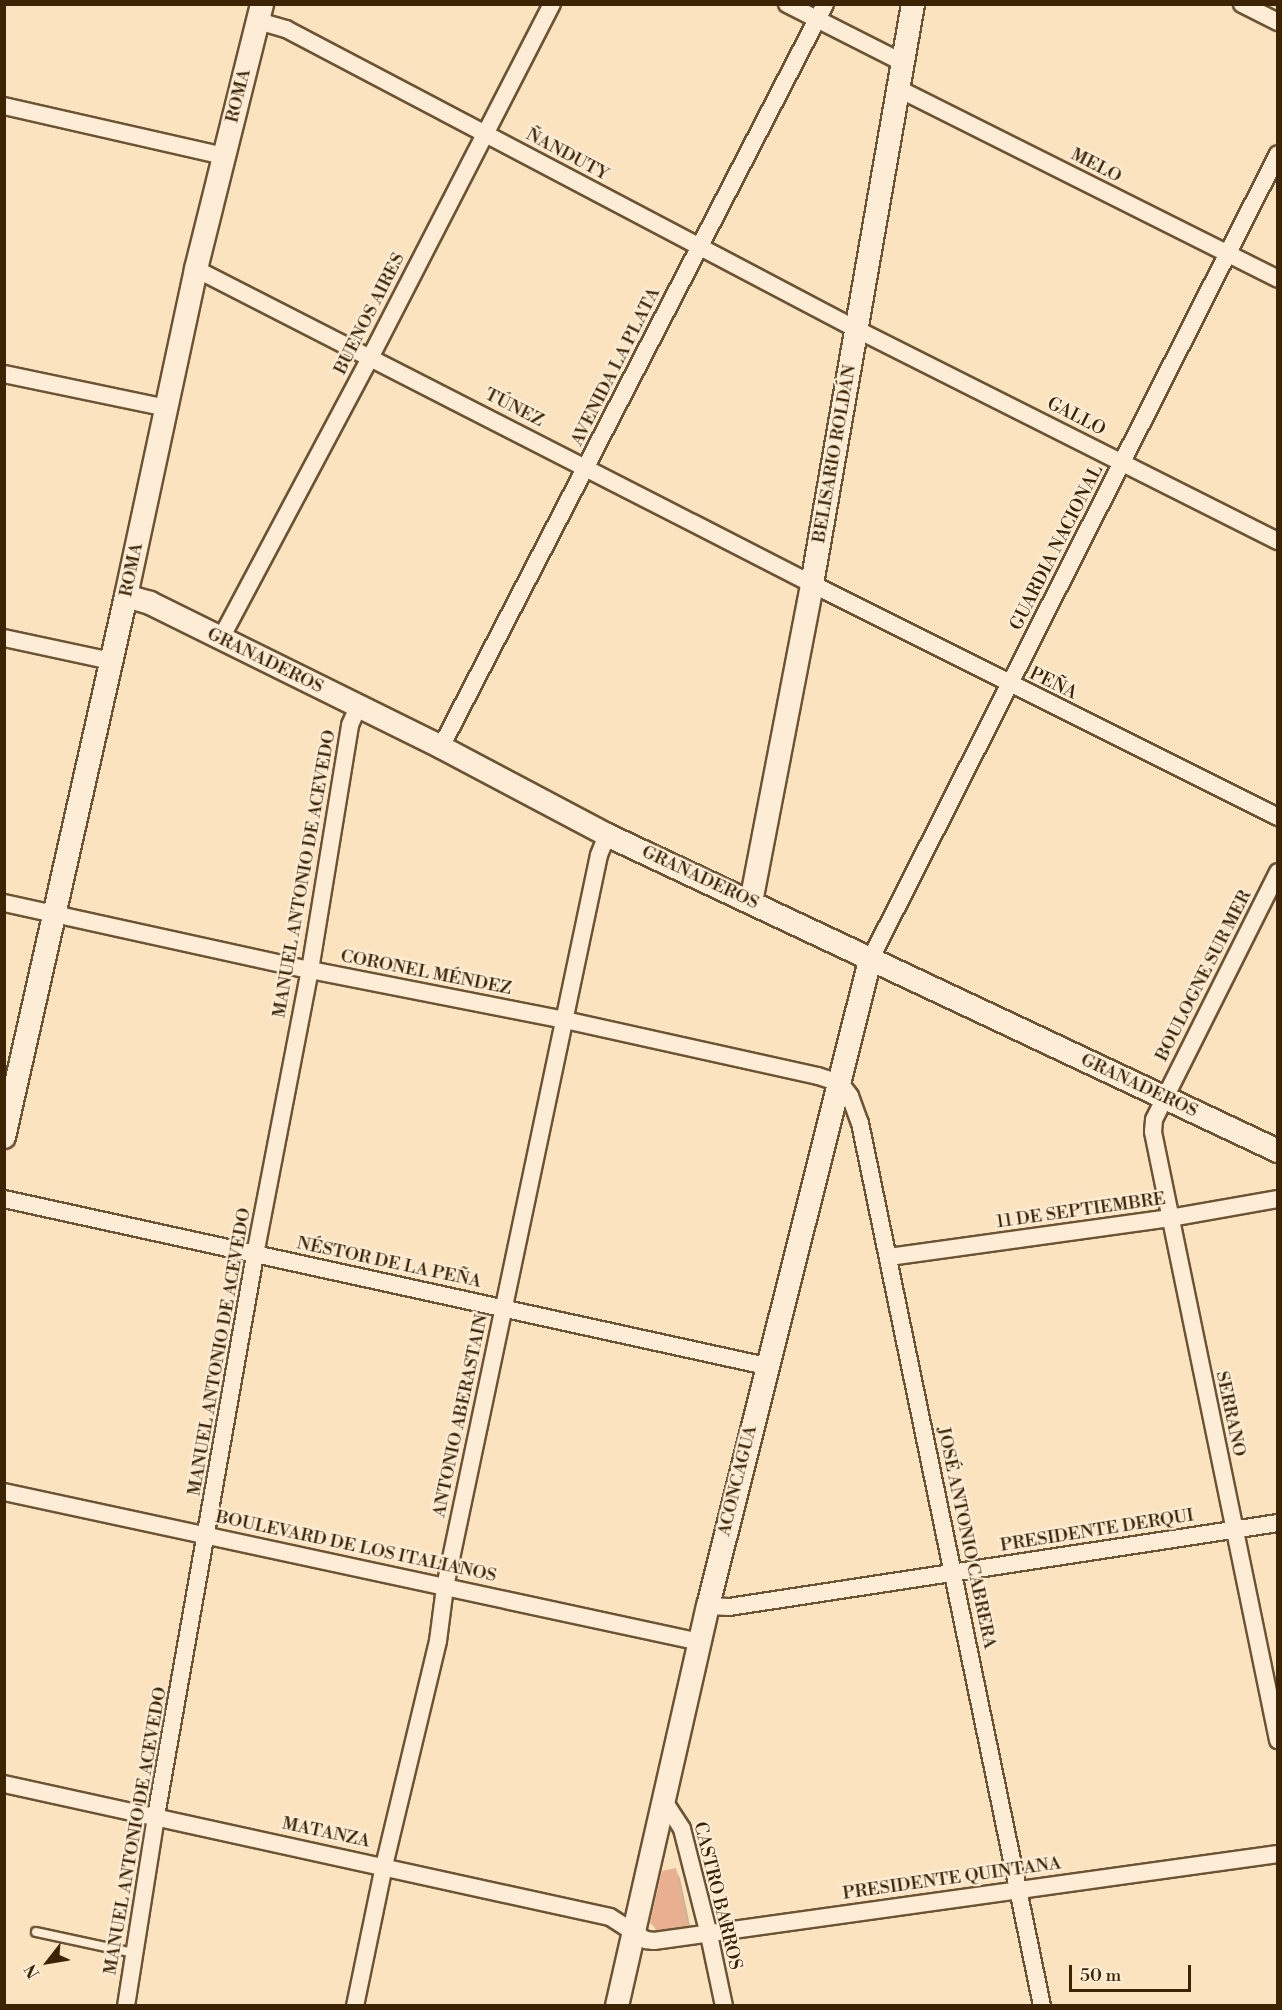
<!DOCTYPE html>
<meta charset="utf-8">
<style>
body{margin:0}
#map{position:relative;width:1282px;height:2010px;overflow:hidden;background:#fce3c0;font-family:"Libre Bodoni",serif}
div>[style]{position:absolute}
.shadow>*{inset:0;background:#0003}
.building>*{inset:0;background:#e8af90}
.roads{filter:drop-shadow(2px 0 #6b5333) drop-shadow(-2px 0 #6b5333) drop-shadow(0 2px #6b5333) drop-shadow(0 -2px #6b5333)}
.lane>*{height:8px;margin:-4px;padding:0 4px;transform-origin:4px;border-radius:4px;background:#fdedd6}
.street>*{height:16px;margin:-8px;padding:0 8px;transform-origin:8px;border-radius:8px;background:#fdedd6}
.secondary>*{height:22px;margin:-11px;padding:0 11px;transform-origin:11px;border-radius:11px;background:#fdedd6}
span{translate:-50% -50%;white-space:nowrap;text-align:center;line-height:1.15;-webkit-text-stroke:4.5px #fdedd6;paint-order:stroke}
.street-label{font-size:18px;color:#3b2304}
.frame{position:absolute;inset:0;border:6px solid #3b2304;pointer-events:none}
.north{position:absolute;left:18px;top:1932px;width:60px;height:60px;-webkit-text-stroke:4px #fdedd6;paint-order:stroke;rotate:239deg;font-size:16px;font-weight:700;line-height:24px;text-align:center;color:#3b2304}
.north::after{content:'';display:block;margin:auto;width:21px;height:27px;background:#3b2304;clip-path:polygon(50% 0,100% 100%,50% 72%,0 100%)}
.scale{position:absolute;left:1069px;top:1965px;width:122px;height:27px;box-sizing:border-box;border:3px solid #3b2304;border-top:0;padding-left:8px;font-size:18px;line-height:21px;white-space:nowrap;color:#3b2304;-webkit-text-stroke:4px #fdedd6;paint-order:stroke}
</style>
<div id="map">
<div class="shadow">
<div style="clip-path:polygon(675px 1869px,680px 1878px,692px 1935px,657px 1932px,652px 1923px)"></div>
</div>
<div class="building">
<div style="clip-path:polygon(676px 1868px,688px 1926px,658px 1930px,650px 1923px,662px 1871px)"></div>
</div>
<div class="roads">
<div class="lane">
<div style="left:36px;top:1932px;width:100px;rotate:12.1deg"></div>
</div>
<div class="street">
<div style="left:787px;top:4px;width:129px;rotate:26.8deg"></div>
<div style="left:1242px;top:4px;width:40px;rotate:26.6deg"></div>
<div style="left:258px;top:21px;width:29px;rotate:16deg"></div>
<div style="left:286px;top:29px;width:644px;rotate:27.76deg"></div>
<div style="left:856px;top:329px;width:472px;rotate:26.7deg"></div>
<div style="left:897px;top:88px;width:426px;rotate:26.6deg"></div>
<div style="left:4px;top:106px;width:226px;rotate:12.8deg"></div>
<div style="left:196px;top:269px;width:692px;rotate:27.08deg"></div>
<div style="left:812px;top:584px;width:521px;rotate:26.57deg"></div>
<div style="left:4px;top:374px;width:167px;rotate:11.8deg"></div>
<div style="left:4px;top:638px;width:109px;rotate:12.1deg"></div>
<div style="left:220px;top:640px;width:322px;rotate:-62deg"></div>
<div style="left:371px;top:356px;width:396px;rotate:-62.8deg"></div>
<div style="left:441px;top:747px;width:836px;rotate:-62.67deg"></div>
<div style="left:1278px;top:872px;width:277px;rotate:116.6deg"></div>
<div style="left:1154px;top:1120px;width:12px;rotate:95deg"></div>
<div style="left:1153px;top:1132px;width:621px;rotate:78.38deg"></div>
<div style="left:4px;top:903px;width:313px;rotate:12.4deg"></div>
<div style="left:310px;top:970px;width:260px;rotate:11.1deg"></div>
<div style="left:565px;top:1020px;width:259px;rotate:12.5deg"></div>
<div style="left:818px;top:1076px;width:23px;rotate:18deg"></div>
<div style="left:840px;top:1083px;width:16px;rotate:52deg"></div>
<div style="left:850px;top:1096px;width:29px;rotate:70deg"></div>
<div style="left:860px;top:1123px;width:902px;rotate:78.35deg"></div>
<div style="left:870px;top:960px;width:903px;rotate:-63.15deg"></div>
<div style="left:4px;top:1199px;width:780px;rotate:12.36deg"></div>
<div style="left:889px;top:1257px;width:284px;rotate:-7.9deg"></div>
<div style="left:1170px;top:1218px;width:110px;rotate:-10deg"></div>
<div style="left:4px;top:1492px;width:712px;rotate:12.16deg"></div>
<div style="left:708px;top:1606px;width:21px;rotate:3deg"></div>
<div style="left:729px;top:1607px;width:555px;rotate:-8.7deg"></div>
<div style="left:4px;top:1784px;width:620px;rotate:12.38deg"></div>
<div style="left:610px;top:1917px;width:43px;rotate:32.6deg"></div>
<div style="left:646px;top:1940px;width:8px;rotate:7deg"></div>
<div style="left:654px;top:1941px;width:630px;rotate:-7.94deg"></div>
<div style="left:664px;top:1801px;width:33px;rotate:57deg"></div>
<div style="left:682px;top:1829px;width:109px;rotate:75.7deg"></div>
<div style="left:709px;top:1935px;width:73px;rotate:78.1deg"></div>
<div style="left:126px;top:2006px;width:192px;rotate:-81deg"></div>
<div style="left:156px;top:1816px;width:570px;rotate:-79.99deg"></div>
<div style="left:255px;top:1255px;width:290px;rotate:-79.1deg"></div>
<div style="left:310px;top:970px;width:248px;rotate:-80.7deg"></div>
<div style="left:350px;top:725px;width:20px;rotate:-66deg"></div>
<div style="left:355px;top:2006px;width:143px;rotate:-78.3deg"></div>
<div style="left:384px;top:1866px;width:231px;rotate:-76.5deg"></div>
<div style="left:438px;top:1641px;width:54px;rotate:-82.6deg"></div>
<div style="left:445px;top:1587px;width:748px;rotate:-78.12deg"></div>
<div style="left:599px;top:855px;width:22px;rotate:-68deg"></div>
</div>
<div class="secondary">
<div style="left:126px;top:596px;width:25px;rotate:16deg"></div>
<div style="left:150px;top:603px;width:325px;rotate:26.3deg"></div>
<div style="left:441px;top:747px;width:188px;rotate:27.9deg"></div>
<div style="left:607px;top:835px;width:742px;rotate:25.22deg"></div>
<div style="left:751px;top:902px;width:324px;rotate:-79.1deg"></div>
<div style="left:812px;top:584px;width:589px;rotate:-80.12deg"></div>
<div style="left:4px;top:1137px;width:555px;rotate:-77.29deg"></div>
<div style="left:126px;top:596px;width:334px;rotate:-77.9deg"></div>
<div style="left:196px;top:269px;width:273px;rotate:-76deg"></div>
<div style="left:617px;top:2006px;width:410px;rotate:-77.2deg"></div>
<div style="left:708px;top:1606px;width:666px;rotate:-75.92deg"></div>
</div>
</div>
<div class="street-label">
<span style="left:239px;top:96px;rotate:-76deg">ROMA</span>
<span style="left:567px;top:155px;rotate:28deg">ÑANDUTY</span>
<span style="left:1096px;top:166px;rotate:27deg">MELO</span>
<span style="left:370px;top:314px;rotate:-63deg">BUENOS AIRES</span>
<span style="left:616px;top:367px;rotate:-63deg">AVENIDA LA PLATA</span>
<span style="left:514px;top:408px;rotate:27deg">TÚNEZ</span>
<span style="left:1076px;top:417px;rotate:27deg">GALLO</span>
<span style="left:835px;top:454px;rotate:-80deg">BELISARIO ROLDÁN</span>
<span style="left:1057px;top:548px;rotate:-63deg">GUARDIA NACIONAL</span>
<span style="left:132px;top:570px;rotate:-78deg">ROMA</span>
<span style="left:265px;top:661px;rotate:26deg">GRANADEROS</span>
<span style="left:1053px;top:684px;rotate:26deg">PEÑA</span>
<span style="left:305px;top:874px;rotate:-80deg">MANUEL ANTONIO DE ACEVEDO</span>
<span style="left:700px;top:878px;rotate:25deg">GRANADEROS</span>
<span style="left:426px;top:973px;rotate:11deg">CORONEL MÉNDEZ</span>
<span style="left:1204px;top:976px;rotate:-63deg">BOULOGNE SUR MER</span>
<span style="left:1139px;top:1086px;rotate:25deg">GRANADEROS</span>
<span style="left:1081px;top:1211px;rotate:-8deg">11 DE SEPTIEMBRE</span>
<span style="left:389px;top:1263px;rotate:12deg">NÉSTOR DE LA PEÑA</span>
<span style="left:220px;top:1352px;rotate:-80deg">MANUEL ANTONIO DE ACEVEDO</span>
<span style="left:1230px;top:1414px;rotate:78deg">SERRANO</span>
<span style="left:461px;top:1416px;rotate:-78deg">ANTONIO ABERASTAIN</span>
<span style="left:738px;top:1481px;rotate:-76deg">ACONCAGUA</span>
<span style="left:1097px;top:1531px;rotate:-9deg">PRESIDENTE DERQUI</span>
<span style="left:966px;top:1538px;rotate:78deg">JOSÉ ANTONIO CABRERA</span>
<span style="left:356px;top:1547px;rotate:12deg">BOULEVARD DE LOS ITALIANOS</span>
<span style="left:136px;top:1831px;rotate:-80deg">MANUEL ANTONIO DE ACEVEDO</span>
<span style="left:326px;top:1833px;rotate:12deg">MATANZA</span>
<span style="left:952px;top:1879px;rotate:-8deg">PRESIDENTE QUINTANA</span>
<span style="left:717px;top:1896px;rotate:76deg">CASTRO BARROS</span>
</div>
<div class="frame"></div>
<div class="north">N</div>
<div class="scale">50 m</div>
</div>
